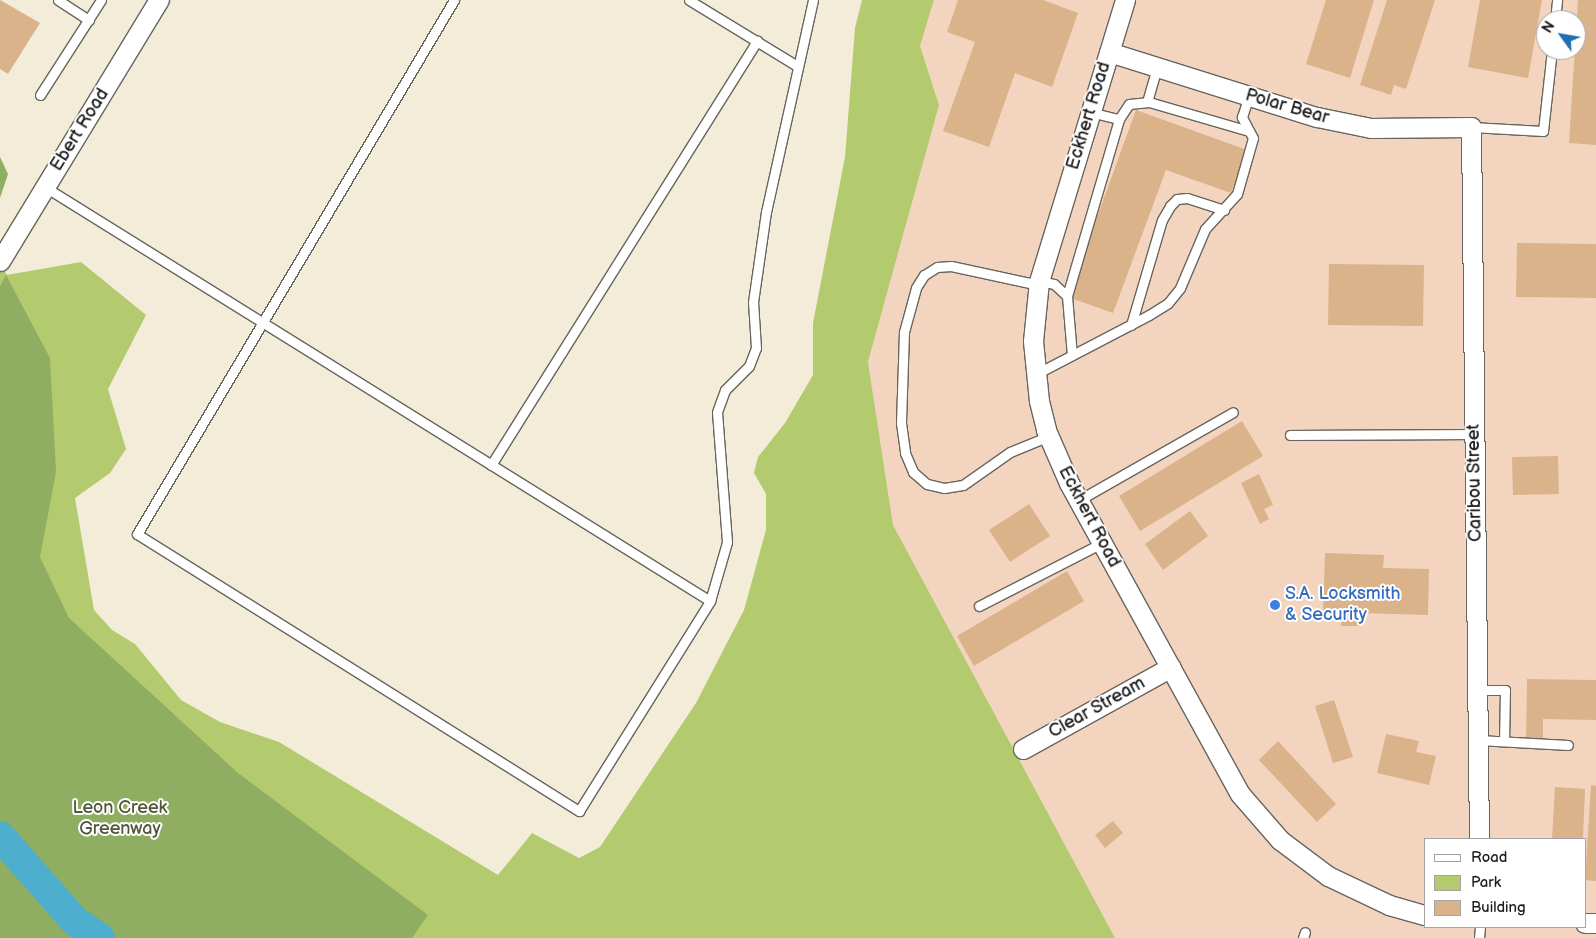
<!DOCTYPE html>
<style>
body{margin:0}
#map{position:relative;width:1596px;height:938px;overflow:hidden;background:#f3ecd8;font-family:"Balsamiq Sans",sans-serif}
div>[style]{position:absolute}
.built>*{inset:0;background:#f3d4bf}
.green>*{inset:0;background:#b4ca6e}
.forest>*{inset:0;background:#8fae61}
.river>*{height:30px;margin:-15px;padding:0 15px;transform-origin:15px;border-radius:15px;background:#4eaecd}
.building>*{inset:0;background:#dbb38b}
.roads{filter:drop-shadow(1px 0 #67655e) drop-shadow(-1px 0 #67655e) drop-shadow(0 1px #67655e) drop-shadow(0 -1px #67655e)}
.lane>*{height:9px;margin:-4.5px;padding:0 4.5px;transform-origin:4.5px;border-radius:4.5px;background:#fff}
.street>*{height:19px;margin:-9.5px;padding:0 9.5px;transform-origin:9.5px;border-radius:9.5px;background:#fff}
.dots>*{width:14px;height:14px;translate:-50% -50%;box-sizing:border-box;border:2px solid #fff;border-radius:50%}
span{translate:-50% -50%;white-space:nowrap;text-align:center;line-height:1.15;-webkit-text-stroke:4px #fff;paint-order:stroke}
.street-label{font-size:18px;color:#1c1c1c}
.shop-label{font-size:18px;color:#366cbe}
.left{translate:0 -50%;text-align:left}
.park-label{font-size:18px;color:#515939}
.legend{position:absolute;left:1424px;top:838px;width:162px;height:90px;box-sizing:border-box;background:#fff;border:1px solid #a4a4a4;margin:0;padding:6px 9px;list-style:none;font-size:15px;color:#1c1c1c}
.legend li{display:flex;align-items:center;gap:10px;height:25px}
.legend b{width:25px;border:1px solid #a4a4a4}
.north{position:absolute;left:1536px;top:10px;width:50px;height:50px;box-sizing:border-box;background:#fff;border:1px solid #a4a4a4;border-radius:50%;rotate:302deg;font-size:14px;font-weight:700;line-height:20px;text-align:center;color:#1c1c1c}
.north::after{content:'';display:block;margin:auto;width:18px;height:22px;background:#1f6fb2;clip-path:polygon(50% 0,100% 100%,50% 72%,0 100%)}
</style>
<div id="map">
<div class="built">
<div style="clip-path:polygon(evenodd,934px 0,1596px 0,1596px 938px,1115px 938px,893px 525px,868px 362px,939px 105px,920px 46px,934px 0,1546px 20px,1576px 20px,1576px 50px,1546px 50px,1546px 20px,934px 0,1425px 839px,1585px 839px,1585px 927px,1425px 927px,1425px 839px)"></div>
</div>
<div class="green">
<div style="clip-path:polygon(862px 0,934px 0,920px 46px,939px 105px,868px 362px,893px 525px,1115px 938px,0 938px,0 265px,7px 275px,81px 262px,146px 315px,108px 389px,126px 449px,110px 473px,75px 498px,94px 610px,112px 630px,135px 644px,181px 700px,220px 722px,279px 742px,498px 875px,532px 833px,579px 858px,600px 847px,696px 703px,744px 610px,766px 530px,766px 494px,754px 473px,758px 457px,785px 423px,813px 375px,813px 323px,845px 157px,855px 28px)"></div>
</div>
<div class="forest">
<div style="clip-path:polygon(0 157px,8px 174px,0 198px)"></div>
<div style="clip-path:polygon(6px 275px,50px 358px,56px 472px,40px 557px,69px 618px,238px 773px,428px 915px,412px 938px,0 938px,0 286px)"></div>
</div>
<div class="river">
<div style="left:0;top:836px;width:113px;rotate:48.6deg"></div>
<div style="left:75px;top:921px;width:30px;rotate:34deg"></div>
</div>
<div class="building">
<div style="clip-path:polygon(0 0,40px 23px,8px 74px,0 69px)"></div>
<div style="clip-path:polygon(958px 0,1043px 0,1078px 13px,1052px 87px,1015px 73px,989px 147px,943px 131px,975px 42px,947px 32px)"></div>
<div style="clip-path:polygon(1326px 0,1374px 0,1350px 78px,1306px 64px)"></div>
<div style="clip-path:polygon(1387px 0,1435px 0,1406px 89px,1394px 85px,1391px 95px,1360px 85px)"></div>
<div style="clip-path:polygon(1480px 0,1542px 0,1528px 78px,1468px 67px)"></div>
<div style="clip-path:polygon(1578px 0,1596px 0,1596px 145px,1569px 143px)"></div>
<div style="clip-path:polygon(1136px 110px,1247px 150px,1231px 193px,1166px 170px,1113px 313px,1068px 297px)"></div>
<div style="clip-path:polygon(1517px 243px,1596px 244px,1596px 298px,1516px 297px)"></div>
<div style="clip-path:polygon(1329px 264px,1424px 265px,1423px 326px,1328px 325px)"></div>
<div style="clip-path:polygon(1242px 421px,1263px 456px,1140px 531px,1119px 496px)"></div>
<div style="clip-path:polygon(1558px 456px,1559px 494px,1513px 495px,1512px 457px)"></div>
<div style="clip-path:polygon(1259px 474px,1273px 505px,1264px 509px,1269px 519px,1260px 524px,1241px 483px)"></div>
<div style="clip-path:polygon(1029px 504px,1050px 536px,1010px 562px,989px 530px)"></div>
<div style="clip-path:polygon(1190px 511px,1208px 536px,1163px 570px,1145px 544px)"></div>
<div style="clip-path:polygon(1325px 553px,1384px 555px,1383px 568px,1429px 569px,1428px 615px,1360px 613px,1360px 626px,1341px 626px,1342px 613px,1323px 613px)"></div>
<div style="clip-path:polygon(1067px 571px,1084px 601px,974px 666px,957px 636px)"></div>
<div style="clip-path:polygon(1527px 679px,1596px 680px,1596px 720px,1543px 719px,1543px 740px,1526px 739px)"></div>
<div style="clip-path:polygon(1334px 700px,1353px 757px,1333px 763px,1315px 706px)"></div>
<div style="clip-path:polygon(1386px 734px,1419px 741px,1416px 752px,1436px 756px,1429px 785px,1377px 773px)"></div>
<div style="clip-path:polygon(1278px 741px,1336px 804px,1317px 822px,1259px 760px)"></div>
<div style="clip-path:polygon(1591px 785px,1596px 786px,1596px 881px,1585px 880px)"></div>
<div style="clip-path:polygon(1555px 787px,1585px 789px,1583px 839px,1552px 839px)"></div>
<div style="clip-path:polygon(1113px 821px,1123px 833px,1105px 848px,1095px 835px)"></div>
</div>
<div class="roads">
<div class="lane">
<div style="left:58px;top:0;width:37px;rotate:33deg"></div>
<div style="left:454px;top:0;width:621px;rotate:120.69deg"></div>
<div style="left:137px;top:534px;width:522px;rotate:32.08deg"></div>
<div style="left:579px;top:811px;width:248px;rotate:-58deg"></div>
<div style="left:710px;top:601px;width:61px;rotate:-73.9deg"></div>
<div style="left:727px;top:542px;width:130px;rotate:-94.4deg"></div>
<div style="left:717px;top:412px;width:23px;rotate:-70deg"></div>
<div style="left:725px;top:390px;width:34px;rotate:-45deg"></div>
<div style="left:749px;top:366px;width:19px;rotate:-69deg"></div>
<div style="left:756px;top:348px;width:46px;rotate:-93.7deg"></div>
<div style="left:753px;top:302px;width:91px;rotate:-81.8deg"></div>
<div style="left:766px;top:212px;width:217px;rotate:-77.5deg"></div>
<div style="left:689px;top:0;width:127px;rotate:31.4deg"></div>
<div style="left:1555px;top:20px;width:20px;rotate:-84deg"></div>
<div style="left:40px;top:95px;width:113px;rotate:-57.3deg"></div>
<div style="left:1147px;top:102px;width:36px;rotate:-74deg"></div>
<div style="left:1090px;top:112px;width:30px;rotate:14deg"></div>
<div style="left:1471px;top:127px;width:72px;rotate:3.2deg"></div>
<div style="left:1543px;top:131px;width:81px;rotate:-83.7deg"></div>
<div style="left:45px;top:187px;width:783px;rotate:31.9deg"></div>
<div style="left:1039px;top:281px;width:15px;rotate:11deg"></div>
<div style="left:1054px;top:284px;width:18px;rotate:43deg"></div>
<div style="left:1067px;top:296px;width:59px;rotate:85.2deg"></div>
<div style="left:1039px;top:285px;width:90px;rotate:-167.8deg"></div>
<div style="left:951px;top:266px;width:14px;rotate:176deg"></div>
<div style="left:937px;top:267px;width:15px;rotate:148deg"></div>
<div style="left:924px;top:275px;width:15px;rotate:122deg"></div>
<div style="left:916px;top:288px;width:46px;rotate:105.3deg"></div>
<div style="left:904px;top:332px;width:91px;rotate:91.9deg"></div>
<div style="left:901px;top:423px;width:30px;rotate:82deg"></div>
<div style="left:905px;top:453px;width:21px;rotate:67deg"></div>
<div style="left:913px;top:472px;width:18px;rotate:41deg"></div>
<div style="left:927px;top:484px;width:17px;rotate:13deg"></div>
<div style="left:944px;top:488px;width:19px;rotate:-9deg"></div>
<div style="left:963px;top:485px;width:57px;rotate:-35.1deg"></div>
<div style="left:1010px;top:452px;width:42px;rotate:-22.3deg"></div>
<div style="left:1067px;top:296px;width:184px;rotate:-73.6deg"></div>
<div style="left:1119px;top:119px;width:18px;rotate:-56deg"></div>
<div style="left:1129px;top:104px;width:20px;rotate:-6deg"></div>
<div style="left:1149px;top:102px;width:104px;rotate:16.2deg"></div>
<div style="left:1131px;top:325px;width:109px;rotate:-73.6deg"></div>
<div style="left:1162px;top:220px;width:16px;rotate:-60deg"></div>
<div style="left:1170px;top:206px;width:10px;rotate:-45deg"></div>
<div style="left:1177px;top:199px;width:10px;rotate:-6deg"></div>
<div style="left:1187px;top:198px;width:39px;rotate:18deg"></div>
<div style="left:1036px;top:374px;width:127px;rotate:-27.6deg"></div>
<div style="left:1149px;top:315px;width:22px;rotate:-32deg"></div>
<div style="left:1168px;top:303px;width:19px;rotate:-51deg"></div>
<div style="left:1180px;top:288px;width:64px;rotate:-67deg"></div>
<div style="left:1205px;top:229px;width:47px;rotate:-47.6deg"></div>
<div style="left:1237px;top:194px;width:58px;rotate:-74.1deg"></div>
<div style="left:1253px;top:138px;width:24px;rotate:-118deg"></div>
<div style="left:1242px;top:117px;width:22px;rotate:-72deg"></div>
<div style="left:1290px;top:435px;width:184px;rotate:-0.3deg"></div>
<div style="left:491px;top:465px;width:501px;rotate:-57.9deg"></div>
<div style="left:1079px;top:500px;width:177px;rotate:-29.7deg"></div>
<div style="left:979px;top:606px;width:138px;rotate:-27.1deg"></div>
<div style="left:1477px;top:690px;width:28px"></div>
<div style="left:1505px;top:690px;width:51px;rotate:91.1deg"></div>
<div style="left:1478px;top:740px;width:90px;rotate:3.2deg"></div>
<div style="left:1303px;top:938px;width:6px;rotate:-72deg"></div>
<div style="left:1479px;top:938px;width:11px;rotate:-85deg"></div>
</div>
<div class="street">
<div style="left:1125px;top:0;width:294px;rotate:107deg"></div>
<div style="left:1039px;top:281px;width:60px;rotate:95.7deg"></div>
<div style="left:1033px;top:341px;width:60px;rotate:84.3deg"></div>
<div style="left:1039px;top:401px;width:30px;rotate:76deg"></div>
<div style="left:1046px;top:430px;width:58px;rotate:66.5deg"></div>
<div style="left:1069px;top:483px;width:355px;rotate:61.2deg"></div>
<div style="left:1240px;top:794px;width:61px;rotate:49deg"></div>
<div style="left:1280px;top:840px;width:60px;rotate:36.9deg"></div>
<div style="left:1328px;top:876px;width:68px;rotate:25.4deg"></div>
<div style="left:1389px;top:905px;width:37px;rotate:16deg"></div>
<div style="left:1109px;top:52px;width:218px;rotate:17.4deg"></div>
<div style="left:1317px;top:117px;width:55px;rotate:11.5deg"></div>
<div style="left:1371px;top:128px;width:100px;rotate:-0.6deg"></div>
<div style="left:1471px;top:127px;width:712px;rotate:89.36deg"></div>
<div style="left:0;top:261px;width:306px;rotate:-58.7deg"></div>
<div style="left:1023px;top:749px;width:169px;rotate:-29deg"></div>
<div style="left:1585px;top:923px;width:11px"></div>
</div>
</div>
<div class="dots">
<div style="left:1275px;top:605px;background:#3f7fe0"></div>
</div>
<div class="street-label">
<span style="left:1287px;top:107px;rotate:16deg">Polar Bear</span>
<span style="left:1089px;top:116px;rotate:-73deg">Eckhert Road</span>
<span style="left:80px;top:130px;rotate:-58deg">Ebert Road</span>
<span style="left:1475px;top:483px;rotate:-91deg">Caribou Street</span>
<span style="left:1089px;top:517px;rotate:62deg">Eckhert Road</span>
<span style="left:1097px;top:708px;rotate:-29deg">Clear Stream</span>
</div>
<div class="shop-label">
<span class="left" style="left:1285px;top:605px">S.A. Locksmith<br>&amp; Security</span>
</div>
<div class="park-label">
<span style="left:120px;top:819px">Leon Creek<br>Greenway</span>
</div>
<ul class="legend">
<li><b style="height:6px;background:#fff"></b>Road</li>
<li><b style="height:14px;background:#b4ca6e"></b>Park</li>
<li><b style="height:14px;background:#dbb38b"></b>Building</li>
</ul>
<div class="north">N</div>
</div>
